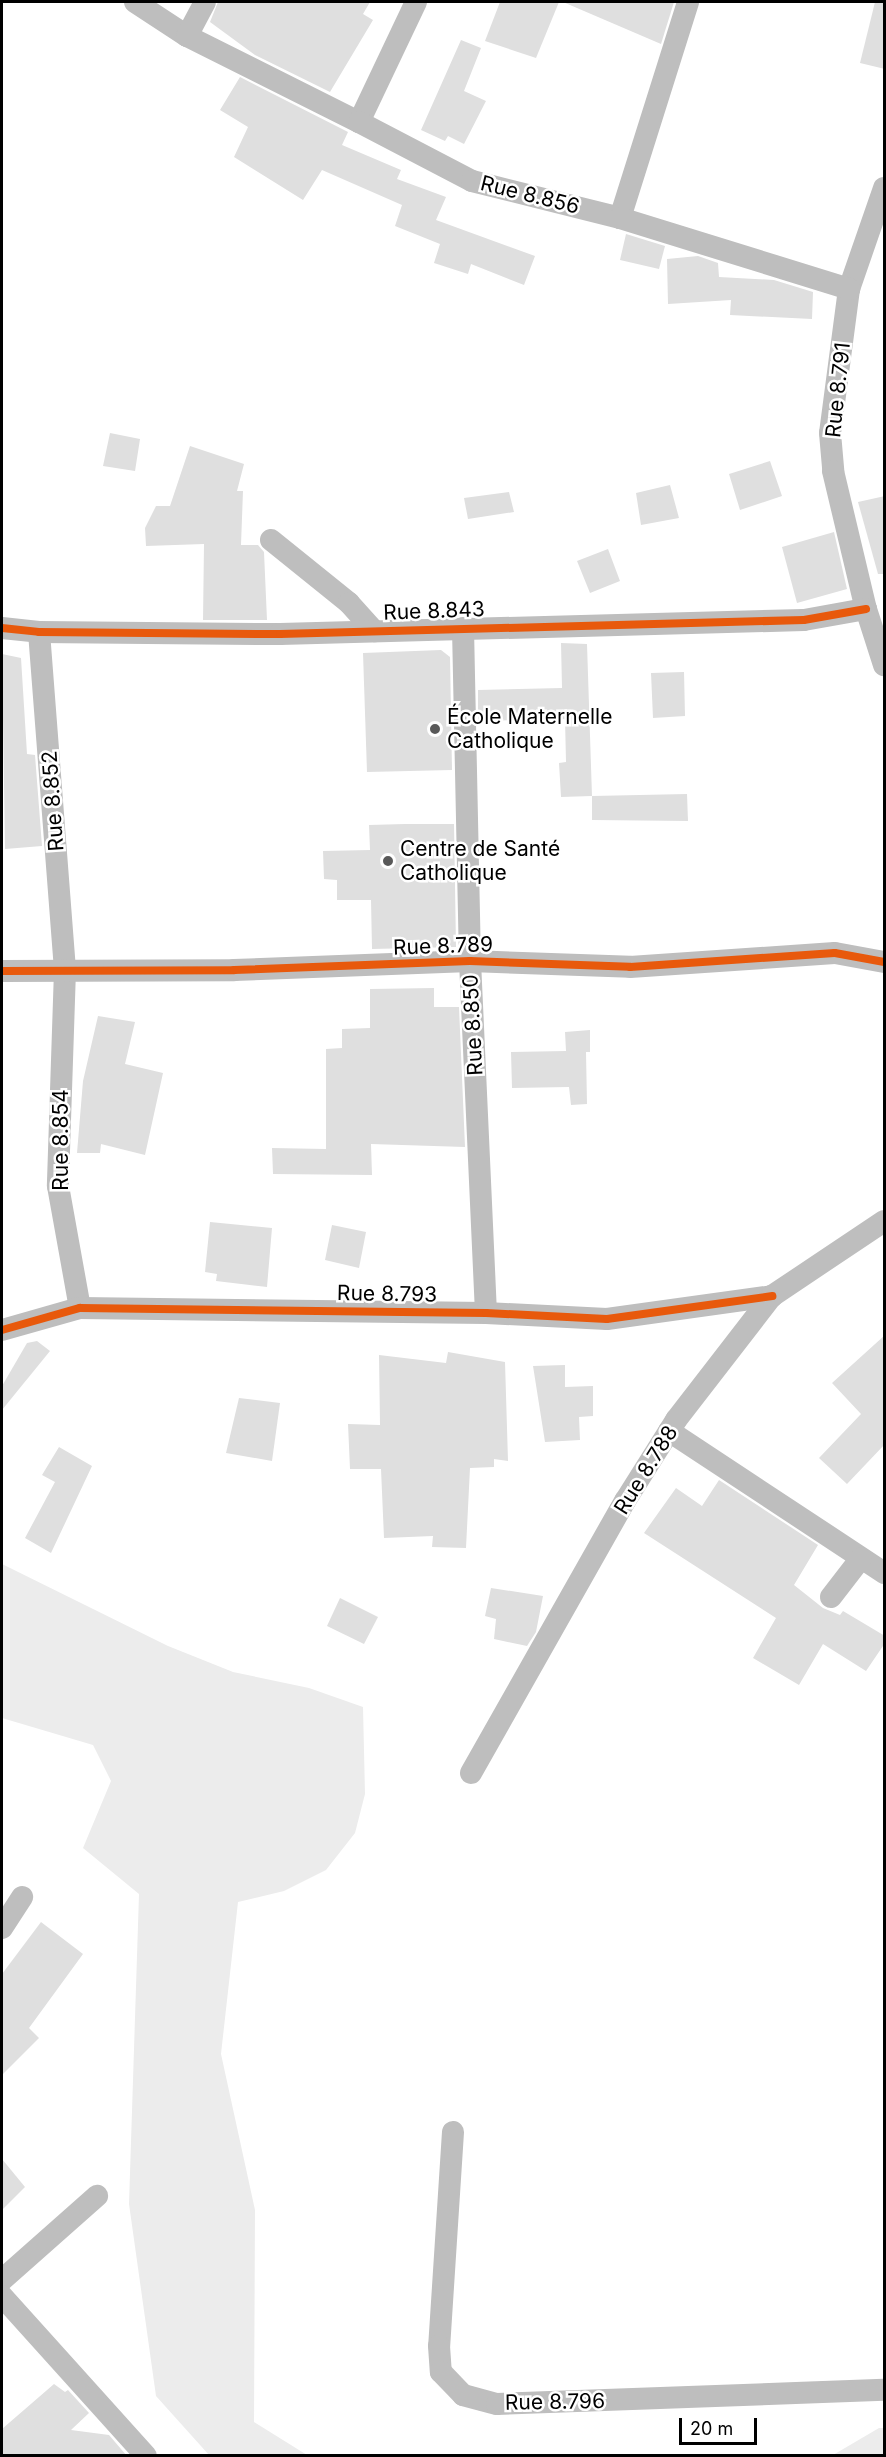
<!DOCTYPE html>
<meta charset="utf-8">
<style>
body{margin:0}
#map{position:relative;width:886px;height:2457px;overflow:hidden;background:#fff;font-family:Inter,sans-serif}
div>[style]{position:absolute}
.green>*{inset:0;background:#ececec}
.building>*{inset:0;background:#dfdfdf}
.minor>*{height:22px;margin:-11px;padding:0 11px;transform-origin:11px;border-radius:11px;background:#bebebe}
.cycleway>*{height:8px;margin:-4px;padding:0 4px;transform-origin:4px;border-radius:4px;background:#e8590c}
.dots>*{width:16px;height:16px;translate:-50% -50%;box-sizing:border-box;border:3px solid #fff;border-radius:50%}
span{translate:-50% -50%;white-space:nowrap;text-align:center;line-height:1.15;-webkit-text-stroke:5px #fff;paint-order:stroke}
.street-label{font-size:21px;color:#000}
.poi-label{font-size:21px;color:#000}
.left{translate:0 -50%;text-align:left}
.frame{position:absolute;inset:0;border:3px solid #000;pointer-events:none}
.scale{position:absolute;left:679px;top:2418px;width:78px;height:27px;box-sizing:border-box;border:3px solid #000;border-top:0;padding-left:8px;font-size:18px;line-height:21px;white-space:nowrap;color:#000;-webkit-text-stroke:4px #fff;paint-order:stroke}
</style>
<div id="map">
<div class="green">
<div style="clip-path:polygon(2px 1564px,168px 1646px,233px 1672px,309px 1688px,363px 1707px,365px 1794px,355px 1833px,326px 1870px,284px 1891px,238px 1902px,221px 2054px,255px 2210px,254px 2422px,307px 2455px,209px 2455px,156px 2396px,129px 2204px,139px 1894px,83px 1848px,111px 1781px,93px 1745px,2px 1718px)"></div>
<div style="clip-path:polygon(879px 2428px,884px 2428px,884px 2455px,833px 2455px)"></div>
</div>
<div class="building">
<div style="clip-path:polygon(218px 2px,370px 2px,363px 14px,373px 20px,330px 92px,255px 55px,210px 22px)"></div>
<div style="clip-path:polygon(500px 2px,559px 2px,536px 58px,485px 41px)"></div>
<div style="clip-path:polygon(563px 2px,674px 2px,661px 44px)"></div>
<div style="clip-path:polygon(875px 2px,885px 2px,885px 69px,860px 63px)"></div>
<div style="clip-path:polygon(461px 40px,481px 48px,464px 91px,486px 101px,464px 144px,448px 136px,445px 141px,421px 130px)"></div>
<div style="clip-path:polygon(240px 77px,348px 132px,342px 145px,401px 170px,397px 179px,446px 197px,436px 220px,535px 256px,524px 285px,471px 264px,468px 274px,434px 263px,440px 244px,395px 226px,402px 205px,322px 170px,303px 200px,234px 157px,248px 127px,220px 110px)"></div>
<div style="clip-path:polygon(626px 234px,665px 246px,659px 269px,620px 260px)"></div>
<div style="clip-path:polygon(698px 256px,718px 263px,719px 277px,774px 280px,813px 292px,812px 319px,730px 315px,731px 300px,668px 304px,667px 259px)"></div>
<div style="clip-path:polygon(110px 433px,140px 439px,135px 471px,103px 466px)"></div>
<div style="clip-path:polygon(190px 446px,244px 464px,237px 491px,243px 491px,241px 545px,258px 545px,264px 552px,267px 620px,203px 620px,204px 544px,146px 546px,145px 528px,156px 506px,170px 506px)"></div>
<div style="clip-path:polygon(770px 461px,782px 496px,740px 510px,729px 474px)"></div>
<div style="clip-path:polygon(670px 485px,679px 518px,641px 525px,636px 493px)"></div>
<div style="clip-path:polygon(509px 492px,514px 512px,468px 519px,464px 498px)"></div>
<div style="clip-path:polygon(885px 496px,885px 574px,878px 574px,858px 502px)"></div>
<div style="clip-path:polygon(834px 532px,847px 589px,797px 603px,782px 547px)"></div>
<div style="clip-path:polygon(608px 549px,620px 581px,590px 593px,577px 561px)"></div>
<div style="clip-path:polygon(561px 643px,587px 644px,592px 796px,561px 797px,559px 763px,566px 762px,565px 719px,478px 721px,478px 690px,562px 688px)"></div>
<div style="clip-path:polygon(441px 650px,450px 657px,452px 770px,367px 772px,363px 653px)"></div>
<div style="clip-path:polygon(2px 654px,21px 658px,27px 754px,35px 755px,42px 846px,5px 849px)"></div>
<div style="clip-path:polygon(684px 672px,685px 716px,653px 718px,651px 673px)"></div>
<div style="clip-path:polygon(687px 794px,688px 821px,592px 820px,592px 796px)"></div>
<div style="clip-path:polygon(405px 824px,454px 824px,456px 947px,372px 949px,371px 900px,337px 900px,337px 880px,324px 879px,323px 851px,370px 850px,369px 825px)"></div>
<div style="clip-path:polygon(434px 988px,434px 1007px,459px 1007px,465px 1147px,371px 1144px,372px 1175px,273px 1174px,272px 1148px,326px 1149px,326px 1049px,342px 1048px,342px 1029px,370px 1028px,370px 989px)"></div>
<div style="clip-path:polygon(98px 1016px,135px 1022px,125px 1064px,163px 1073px,145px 1155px,101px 1144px,100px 1153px,77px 1153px,83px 1081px)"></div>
<div style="clip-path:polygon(590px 1030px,590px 1052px,586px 1052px,587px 1104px,571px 1105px,569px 1087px,512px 1088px,511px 1052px,566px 1051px,565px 1032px)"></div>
<div style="clip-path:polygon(210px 1222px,272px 1228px,267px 1287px,216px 1281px,217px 1274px,205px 1272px)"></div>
<div style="clip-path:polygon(332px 1225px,366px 1232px,359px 1268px,325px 1260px)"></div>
<div style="clip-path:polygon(885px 1335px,885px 1444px,847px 1484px,819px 1458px,861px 1414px,832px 1383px)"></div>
<div style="clip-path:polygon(37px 1341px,50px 1351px,2px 1410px,2px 1386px,27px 1343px)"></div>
<div style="clip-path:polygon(448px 1352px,505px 1362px,508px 1461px,494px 1459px,494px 1467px,470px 1468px,466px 1548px,432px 1547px,433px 1536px,384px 1538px,381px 1469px,350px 1469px,348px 1424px,380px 1425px,379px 1355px,446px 1363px)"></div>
<div style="clip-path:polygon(565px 1365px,565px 1387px,593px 1386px,593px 1416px,579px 1417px,580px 1440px,545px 1442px,533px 1366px)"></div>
<div style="clip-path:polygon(239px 1398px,280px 1403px,272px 1461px,226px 1453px)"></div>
<div style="clip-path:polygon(59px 1447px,92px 1466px,51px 1553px,25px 1538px,55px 1482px,42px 1475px)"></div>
<div style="clip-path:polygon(719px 1480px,818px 1545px,794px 1585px,823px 1608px,840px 1615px,843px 1611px,885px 1636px,885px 1643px,866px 1671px,823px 1644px,799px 1685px,753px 1658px,776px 1618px,644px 1533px,676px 1488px,702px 1506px)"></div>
<div style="clip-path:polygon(491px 1588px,543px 1596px,536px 1632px,527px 1646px,494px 1639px,496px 1619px,485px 1616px)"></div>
<div style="clip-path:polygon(340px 1598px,378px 1617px,364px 1644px,327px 1626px)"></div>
<div style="clip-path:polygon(41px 1922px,83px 1954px,29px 2028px,39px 2038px,2px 2075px,2px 1974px)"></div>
<div style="clip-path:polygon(2px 2159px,25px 2187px,2px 2210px)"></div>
<div style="clip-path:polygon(54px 2384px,65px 2392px,68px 2390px,89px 2413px,71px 2430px,109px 2435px,127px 2456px,2px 2456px,2px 2429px)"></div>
</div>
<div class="minor">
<div style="left:135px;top:2px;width:62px;rotate:33.2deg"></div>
<div style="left:187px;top:36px;width:192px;rotate:26.6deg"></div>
<div style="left:416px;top:2px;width:133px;rotate:115.4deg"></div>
<div style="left:359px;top:122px;width:127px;rotate:27.6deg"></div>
<div style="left:472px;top:181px;width:153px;rotate:14deg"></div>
<div style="left:620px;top:218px;width:226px;rotate:-72.5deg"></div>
<div style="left:187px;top:36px;width:38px;rotate:-62deg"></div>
<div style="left:884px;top:188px;width:107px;rotate:109.1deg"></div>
<div style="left:849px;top:289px;width:145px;rotate:97.5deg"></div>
<div style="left:830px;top:433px;width:38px;rotate:85deg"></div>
<div style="left:833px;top:471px;width:142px;rotate:76.6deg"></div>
<div style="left:866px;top:609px;width:59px;rotate:72.2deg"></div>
<div style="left:620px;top:218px;width:240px;rotate:17.2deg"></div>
<div style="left:271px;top:540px;width:100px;rotate:38.9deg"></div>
<div style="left:349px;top:603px;width:38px;rotate:48deg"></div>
<div style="left:2px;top:628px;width:37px;rotate:6deg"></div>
<div style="left:39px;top:632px;width:241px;rotate:0.5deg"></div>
<div style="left:280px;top:634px;width:524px;rotate:-1.53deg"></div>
<div style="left:804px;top:620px;width:63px;rotate:-10.1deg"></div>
<div style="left:463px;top:628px;width:333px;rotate:88.8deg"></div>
<div style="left:470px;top:961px;width:352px;rotate:87.4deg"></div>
<div style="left:39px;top:632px;width:339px;rotate:85.6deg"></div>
<div style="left:65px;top:970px;width:216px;rotate:91.9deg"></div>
<div style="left:58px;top:1186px;width:124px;rotate:79.8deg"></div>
<div style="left:2px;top:971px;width:232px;rotate:-0.2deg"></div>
<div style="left:234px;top:970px;width:236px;rotate:-2.2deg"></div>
<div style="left:470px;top:961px;width:160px;rotate:2.1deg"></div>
<div style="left:630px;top:967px;width:205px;rotate:-3.9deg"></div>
<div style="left:835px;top:953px;width:50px;rotate:10.4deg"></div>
<div style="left:2px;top:1330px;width:81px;rotate:-15.8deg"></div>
<div style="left:80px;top:1308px;width:406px;rotate:0.7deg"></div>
<div style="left:486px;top:1313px;width:121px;rotate:2.8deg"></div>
<div style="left:607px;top:1319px;width:167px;rotate:-7.9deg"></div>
<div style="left:669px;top:1431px;width:258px;rotate:33.4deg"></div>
<div style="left:831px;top:1597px;width:49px;rotate:-52.4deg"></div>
<div style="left:471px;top:1773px;width:313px;rotate:-60.5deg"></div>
<div style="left:625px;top:1501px;width:96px;rotate:-57.8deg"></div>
<div style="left:676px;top:1420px;width:157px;rotate:-52.3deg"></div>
<div style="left:772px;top:1296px;width:135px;rotate:-33.8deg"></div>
<div style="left:2px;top:1928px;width:37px;rotate:-57deg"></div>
<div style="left:453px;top:2132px;width:214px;rotate:93.7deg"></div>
<div style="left:439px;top:2346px;width:26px;rotate:86deg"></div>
<div style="left:441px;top:2372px;width:32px;rotate:46deg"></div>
<div style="left:463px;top:2395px;width:35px;rotate:15deg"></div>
<div style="left:497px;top:2404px;width:387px;rotate:-2.1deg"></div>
<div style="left:2px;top:2280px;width:127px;rotate:-41.5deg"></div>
<div style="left:2px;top:2296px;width:215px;rotate:48deg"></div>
</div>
<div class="cycleway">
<div style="left:2px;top:628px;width:37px;rotate:6deg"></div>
<div style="left:39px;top:632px;width:241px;rotate:0.5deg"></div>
<div style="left:280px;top:634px;width:524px;rotate:-1.53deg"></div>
<div style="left:804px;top:620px;width:63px;rotate:-10.1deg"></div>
<div style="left:2px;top:971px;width:232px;rotate:-0.2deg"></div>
<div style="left:234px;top:970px;width:236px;rotate:-2.2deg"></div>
<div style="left:470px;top:961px;width:160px;rotate:2.1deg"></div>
<div style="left:630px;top:967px;width:205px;rotate:-3.9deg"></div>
<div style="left:835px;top:953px;width:50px;rotate:10.4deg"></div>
<div style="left:2px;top:1330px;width:81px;rotate:-15.8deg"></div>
<div style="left:80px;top:1308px;width:406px;rotate:0.7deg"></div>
<div style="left:486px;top:1313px;width:121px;rotate:2.8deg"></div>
<div style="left:607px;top:1319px;width:167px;rotate:-7.9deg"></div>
</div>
<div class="dots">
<div style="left:435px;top:729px;background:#595959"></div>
<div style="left:388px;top:861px;background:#595959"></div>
</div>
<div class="street-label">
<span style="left:530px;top:195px;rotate:14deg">Rue 8.856</span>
<span style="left:838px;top:390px;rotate:-84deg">Rue 8.791</span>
<span style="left:434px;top:611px;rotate:-2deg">Rue 8.843</span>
<span style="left:53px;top:801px;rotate:-94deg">Rue 8.852</span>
<span style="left:443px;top:946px;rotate:-2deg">Rue 8.789</span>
<span style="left:473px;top:1025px;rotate:-93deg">Rue 8.850</span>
<span style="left:61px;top:1140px;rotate:-90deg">Rue 8.854</span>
<span style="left:387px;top:1294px;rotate:1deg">Rue 8.793</span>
<span style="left:646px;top:1470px;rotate:-58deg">Rue 8.788</span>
<span style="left:555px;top:2402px;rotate:-1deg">Rue 8.796</span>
</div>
<div class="poi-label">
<span class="left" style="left:447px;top:729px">École Maternelle<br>Catholique</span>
<span class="left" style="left:400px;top:861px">Centre de Santé<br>Catholique</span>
</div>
<div class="frame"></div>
<div class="scale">20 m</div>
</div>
